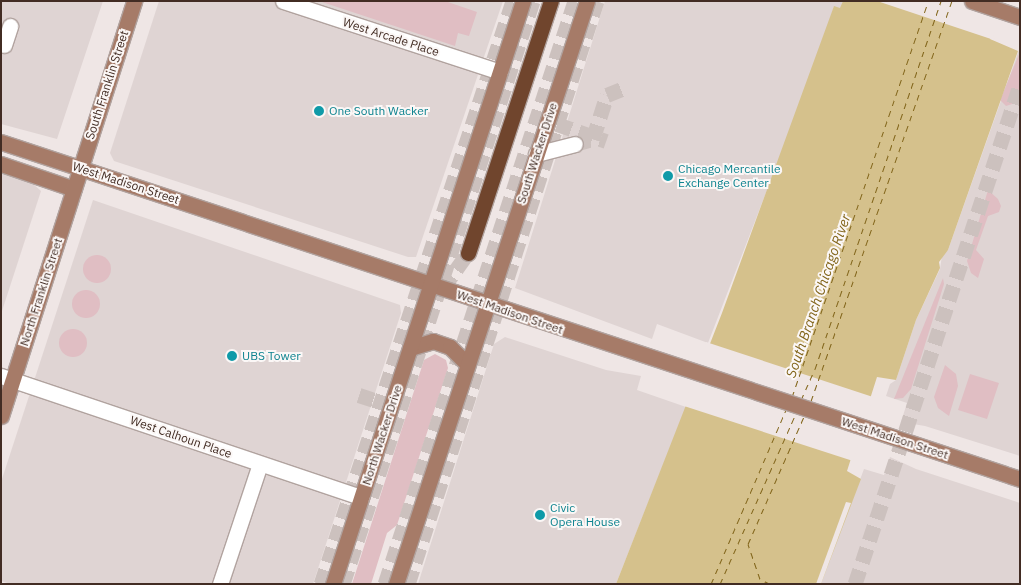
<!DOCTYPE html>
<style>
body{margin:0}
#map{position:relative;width:1021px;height:585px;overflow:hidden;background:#efe6e5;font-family:"IBM Plex Sans",sans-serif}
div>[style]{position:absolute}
.built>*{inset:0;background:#dfd4d3}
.green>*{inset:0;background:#e0bec3}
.round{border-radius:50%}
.water>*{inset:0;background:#d5c18c}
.pier>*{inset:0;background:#efe6e5}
.ferry>*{height:1px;margin-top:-0.5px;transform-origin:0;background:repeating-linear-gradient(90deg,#82651a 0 6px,transparent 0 11px)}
.minor-tunnel>*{height:15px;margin-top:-7.5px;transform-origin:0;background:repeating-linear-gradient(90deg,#ccc1be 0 15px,transparent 0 23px)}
.highway-tunnel>*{height:15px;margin-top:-7.5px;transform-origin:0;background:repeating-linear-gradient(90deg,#ccc1be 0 15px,transparent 0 23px)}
.roads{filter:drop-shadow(1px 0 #b1a39f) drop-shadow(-1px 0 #b1a39f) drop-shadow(0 1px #b1a39f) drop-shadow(0 -1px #b1a39f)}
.minor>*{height:15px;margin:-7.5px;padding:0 7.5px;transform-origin:7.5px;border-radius:7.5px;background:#fff}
.major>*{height:15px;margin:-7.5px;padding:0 7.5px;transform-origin:7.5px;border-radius:7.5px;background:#a67b68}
.highway>*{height:15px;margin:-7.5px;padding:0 7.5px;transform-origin:7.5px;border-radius:7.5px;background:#70452d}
.dots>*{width:14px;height:14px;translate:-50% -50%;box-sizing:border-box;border:2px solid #fbf7f6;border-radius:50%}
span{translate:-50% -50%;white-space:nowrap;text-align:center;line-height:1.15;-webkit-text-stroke:4px #fbf7f6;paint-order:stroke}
.street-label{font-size:12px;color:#422c23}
.culture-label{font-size:12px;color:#0d838f}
.left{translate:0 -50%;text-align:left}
.water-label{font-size:14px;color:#82651a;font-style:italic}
.frame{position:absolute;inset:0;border:2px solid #422c23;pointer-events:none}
</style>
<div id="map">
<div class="built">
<div style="clip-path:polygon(1px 1px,103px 1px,57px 139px,1px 124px)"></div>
<div style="clip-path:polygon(159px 1px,503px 1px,416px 257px,408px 257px,114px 161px,110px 153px)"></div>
<div style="clip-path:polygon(605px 1px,843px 1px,841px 9px,834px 7px,806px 89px,708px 343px,657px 324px,652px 339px,515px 288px)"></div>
<div style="clip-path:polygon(1020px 47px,1020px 456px,925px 426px,901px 422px,907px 403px,886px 396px,890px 384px,896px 380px,916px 320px,940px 269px,942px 255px,948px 250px)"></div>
<div style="clip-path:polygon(1px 173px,32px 183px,41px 191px,1px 314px)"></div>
<div style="clip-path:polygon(93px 200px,400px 305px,401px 313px,313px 584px,11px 584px,1px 581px,1px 482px)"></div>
<div style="clip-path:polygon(505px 337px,606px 370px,641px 376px,637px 390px,686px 407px,616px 584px,418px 584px,494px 344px)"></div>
<div style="clip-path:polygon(890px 457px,916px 469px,1020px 503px,1020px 584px,821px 584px,864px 469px,884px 475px)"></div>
</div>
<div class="green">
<div style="clip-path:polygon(319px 1px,445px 1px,477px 12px,469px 36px,458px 33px,455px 46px)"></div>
<div style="clip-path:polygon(1020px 52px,1020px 91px,1015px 103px,1006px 106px,1000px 100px)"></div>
<div style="clip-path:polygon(988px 190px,998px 199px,1001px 206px,999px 212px,988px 216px,976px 250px,984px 259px,978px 278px,971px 273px,967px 261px)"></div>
<div class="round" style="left:83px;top:255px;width:28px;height:28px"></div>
<div style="clip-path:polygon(943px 278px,944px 284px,911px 389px,903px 398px,894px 399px)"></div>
<div class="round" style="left:72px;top:290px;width:28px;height:28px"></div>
<div class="round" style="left:59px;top:329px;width:28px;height:28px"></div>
<div style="clip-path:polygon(435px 354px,446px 360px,448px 368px,397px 525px,387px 533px,371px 584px,352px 584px,424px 360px)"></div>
<div style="clip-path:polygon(945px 365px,956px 374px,958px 386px,949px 416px,938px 408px,934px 397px)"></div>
<div style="clip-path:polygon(970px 374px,999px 383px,987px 419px,958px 410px)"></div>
</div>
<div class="water">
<div style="clip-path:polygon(843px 1px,1002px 1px,990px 39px,1018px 51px,948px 250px,939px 262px,940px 268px,916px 320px,896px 380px,877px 377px,847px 471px,861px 479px,821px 584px,616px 584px,722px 313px,834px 6px,840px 8px)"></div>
</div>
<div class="pier">
<div style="clip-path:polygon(877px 1px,1005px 1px,993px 38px,997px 41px)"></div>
<div style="clip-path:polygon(706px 342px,873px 397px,853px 461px,684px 406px)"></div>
<div style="clip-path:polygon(846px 502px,851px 503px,821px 584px,816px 584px)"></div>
</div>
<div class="ferry">
<div style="left:792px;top:397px;width:419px;rotate:-71deg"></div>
<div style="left:801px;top:400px;width:34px;rotate:-66deg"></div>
<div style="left:815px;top:369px;width:389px;rotate:-71.1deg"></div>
<div style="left:811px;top:401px;width:424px;rotate:-70.6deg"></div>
<div style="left:711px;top:584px;width:189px;rotate:-66.7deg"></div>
<div style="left:720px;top:584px;width:187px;rotate:-66deg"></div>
<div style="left:770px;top:584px;width:11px;rotate:-153deg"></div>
<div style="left:760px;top:579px;width:37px;rotate:-109deg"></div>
<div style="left:748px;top:544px;width:142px;rotate:-66.3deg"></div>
</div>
<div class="minor-tunnel">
<div style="left:557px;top:124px;width:52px;rotate:19.1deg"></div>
<div style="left:575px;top:144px;width:19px;rotate:-16deg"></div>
<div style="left:593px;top:139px;width:46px;rotate:-72.3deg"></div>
<div style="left:607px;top:95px;width:18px;rotate:-22deg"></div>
<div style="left:359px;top:395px;width:22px;rotate:18deg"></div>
<div style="left:321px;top:584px;width:614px;rotate:-71.77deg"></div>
<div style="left:408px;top:584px;width:613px;rotate:-72.04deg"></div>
<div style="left:855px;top:584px;width:526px;rotate:-71.7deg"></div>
</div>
<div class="highway-tunnel">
<div style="left:443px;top:288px;width:43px;rotate:-54.5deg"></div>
<div style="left:343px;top:584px;width:613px;rotate:-71.95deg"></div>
<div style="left:385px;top:584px;width:613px;rotate:-71.95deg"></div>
</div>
<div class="roads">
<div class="minor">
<div style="left:283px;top:1px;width:228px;rotate:18.1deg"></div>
<div style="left:4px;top:45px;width:20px;rotate:-72deg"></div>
<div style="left:536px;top:154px;width:40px;rotate:-14.4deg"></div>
<div style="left:1px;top:376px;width:380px;rotate:18.6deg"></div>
<div style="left:220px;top:584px;width:126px;rotate:-71.6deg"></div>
</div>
<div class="major">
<div style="left:972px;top:1px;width:51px;rotate:18.4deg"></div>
<div style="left:1px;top:142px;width:1073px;rotate:18.3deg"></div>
<div style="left:1px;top:164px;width:77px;rotate:18.9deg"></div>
<div style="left:410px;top:348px;width:24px;rotate:-17deg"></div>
<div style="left:433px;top:341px;width:18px;rotate:19deg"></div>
<div style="left:450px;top:347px;width:24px;rotate:45deg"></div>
<div style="left:1px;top:416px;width:436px;rotate:-72.2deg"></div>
<div style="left:333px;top:584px;width:613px;rotate:-71.95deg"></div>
<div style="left:396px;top:584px;width:613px;rotate:-71.86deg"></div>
</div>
<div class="highway">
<div style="left:468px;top:253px;width:265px;rotate:-71.8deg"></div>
</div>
</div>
<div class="dots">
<div style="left:319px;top:111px;background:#0f9aa8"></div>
<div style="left:668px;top:176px;background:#0f9aa8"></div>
<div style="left:232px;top:356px;background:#0f9aa8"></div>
<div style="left:540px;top:515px;background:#0f9aa8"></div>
</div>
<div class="street-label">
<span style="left:391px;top:37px;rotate:18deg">West Arcade Place</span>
<span style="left:107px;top:85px;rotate:-72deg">South Franklin Street</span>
<span style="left:537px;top:153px;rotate:-72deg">South Wacker Drive</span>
<span style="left:126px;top:183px;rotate:18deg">West Madison Street</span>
<span style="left:41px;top:292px;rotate:-72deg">North Franklin Street</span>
<span style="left:510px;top:312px;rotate:19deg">West Madison Street</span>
<span style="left:382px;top:435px;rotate:-72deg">North Wacker Drive</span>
<span style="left:181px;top:437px;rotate:19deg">West Calhoun Place</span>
<span style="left:895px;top:438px;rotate:18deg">West Madison Street</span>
</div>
<div class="culture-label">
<span class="left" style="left:329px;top:111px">One South Wacker</span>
<span class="left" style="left:678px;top:176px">Chicago Mercantile<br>Exchange Center</span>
<span class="left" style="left:242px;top:356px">UBS Tower</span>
<span class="left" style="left:550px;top:515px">Civic<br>Opera House</span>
</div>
<div class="water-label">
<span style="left:818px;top:296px;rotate:-71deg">South Branch Chicago River</span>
</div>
<div class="frame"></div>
</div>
